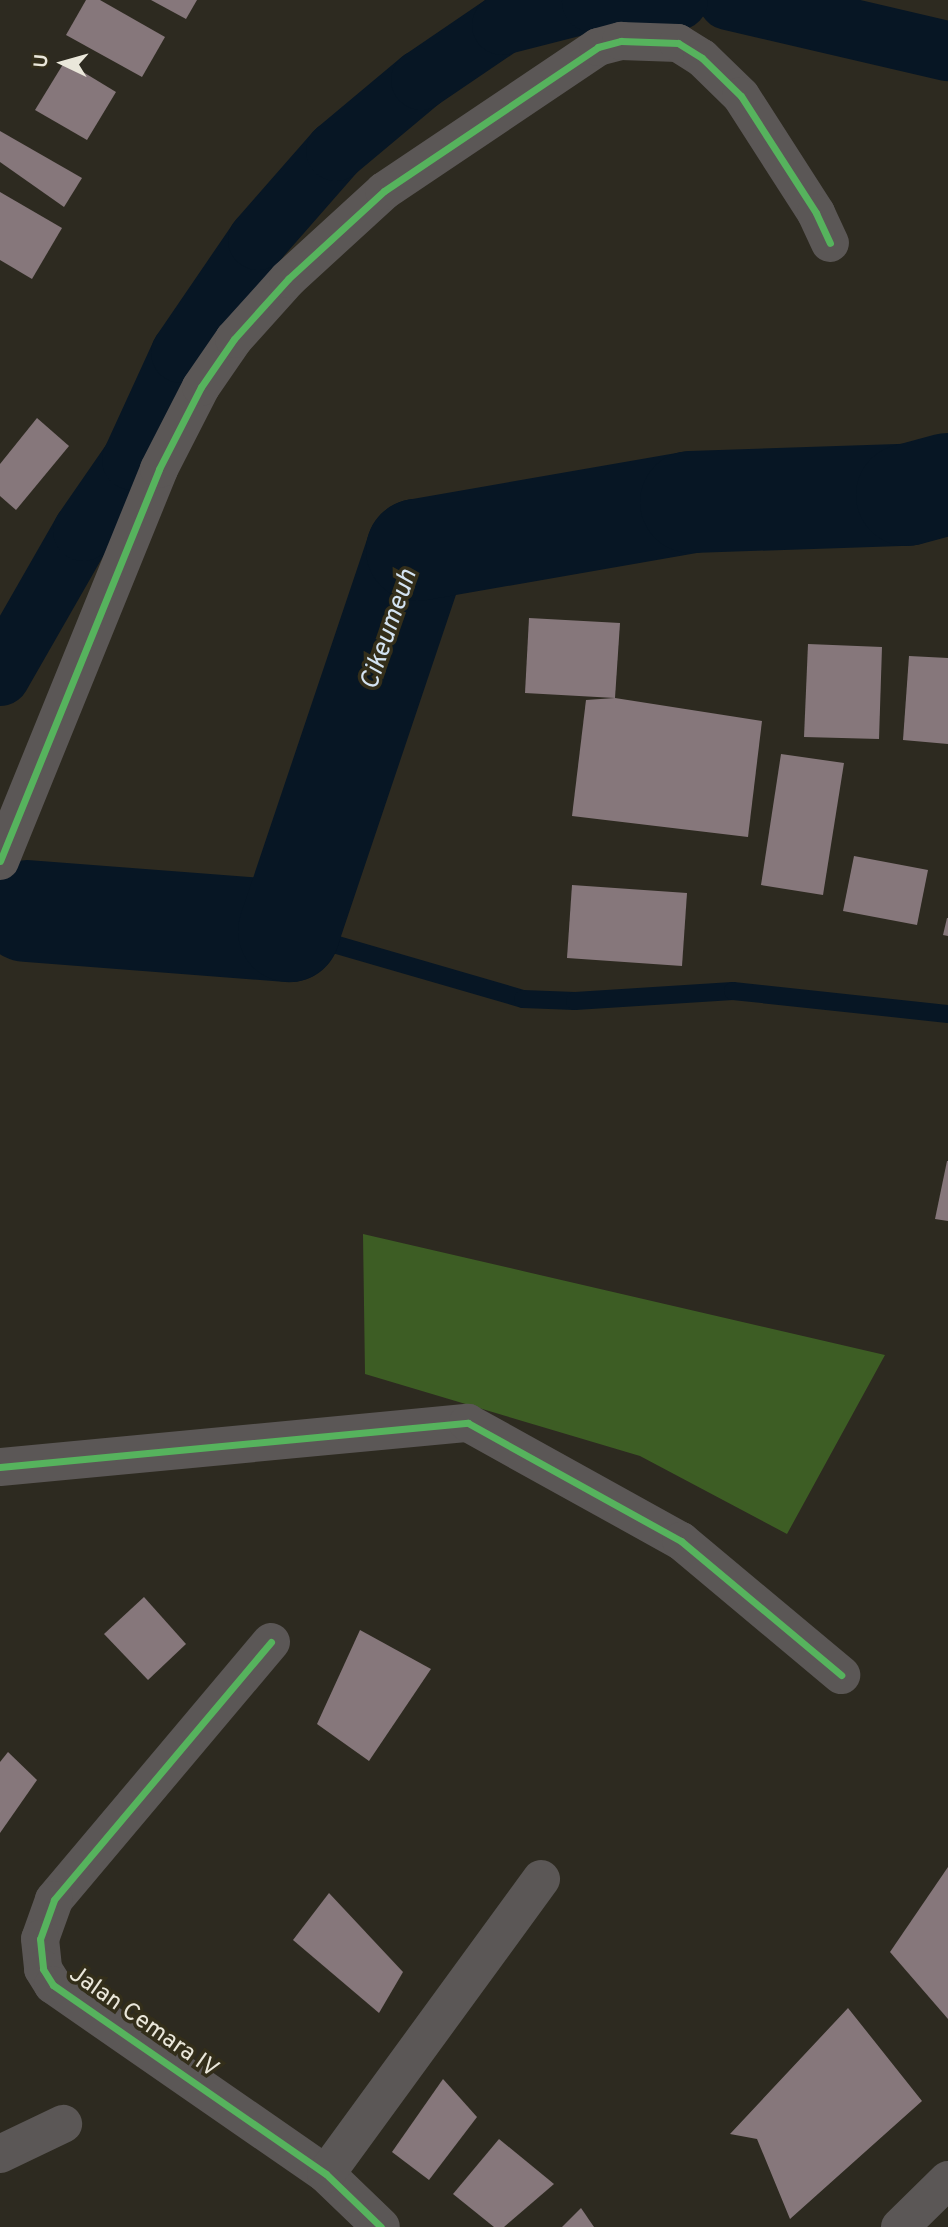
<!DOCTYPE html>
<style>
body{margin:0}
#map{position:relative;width:948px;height:2227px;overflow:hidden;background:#2d2a20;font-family:Overpass,sans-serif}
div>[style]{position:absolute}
.forest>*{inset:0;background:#3d5d24}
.stream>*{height:18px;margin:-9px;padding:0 9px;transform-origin:9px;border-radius:9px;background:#071624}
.canal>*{height:60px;margin:-30px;padding:0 30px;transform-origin:30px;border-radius:30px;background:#071624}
.river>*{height:102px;margin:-51px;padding:0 51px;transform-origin:51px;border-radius:51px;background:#071624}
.building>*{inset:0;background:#86777b}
.street>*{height:38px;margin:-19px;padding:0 19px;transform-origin:19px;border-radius:19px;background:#5b5756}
.cycleway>*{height:7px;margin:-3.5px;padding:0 3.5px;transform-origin:3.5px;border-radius:3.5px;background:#56b35d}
span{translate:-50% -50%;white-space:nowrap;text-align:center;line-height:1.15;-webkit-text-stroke:7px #332e1a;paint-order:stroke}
.street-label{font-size:24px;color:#eae7da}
.water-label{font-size:26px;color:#d3e3f2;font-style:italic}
.north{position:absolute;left:28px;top:28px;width:70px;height:70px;-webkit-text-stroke:5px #332e1a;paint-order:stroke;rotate:275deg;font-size:19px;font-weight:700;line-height:28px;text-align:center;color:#eae7da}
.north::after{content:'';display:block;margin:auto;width:24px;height:32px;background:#eae7da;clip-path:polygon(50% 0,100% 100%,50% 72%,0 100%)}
</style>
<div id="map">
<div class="forest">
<div style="clip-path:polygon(363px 1234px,885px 1355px,787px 1534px,640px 1456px,365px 1374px)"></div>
</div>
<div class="stream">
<div style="left:289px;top:931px;width:244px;rotate:16.2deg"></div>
<div style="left:523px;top:999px;width:52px;rotate:2.2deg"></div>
<div style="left:575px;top:1001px;width:158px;rotate:-3.6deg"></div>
<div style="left:733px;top:991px;width:216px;rotate:6.1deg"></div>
</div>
<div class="canal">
<div style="left:728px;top:0;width:226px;rotate:13.1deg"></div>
<div style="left:0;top:676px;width:167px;rotate:-60.2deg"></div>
<div style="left:83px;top:531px;width:86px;rotate:-55.4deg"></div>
<div style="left:132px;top:460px;width:118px;rotate:-65.4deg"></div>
<div style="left:181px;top:353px;width:137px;rotate:-55.7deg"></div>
<div style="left:258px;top:240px;width:118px;rotate:-48.8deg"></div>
<div style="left:336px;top:151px;width:111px;rotate:-39.9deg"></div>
<div style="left:421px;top:80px;width:98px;rotate:-34.2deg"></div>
<div style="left:502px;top:25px;width:93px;rotate:-14.3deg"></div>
<div style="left:592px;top:2px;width:86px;rotate:-1.3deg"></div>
</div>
<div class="river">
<div style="left:27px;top:911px;width:263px;rotate:4.4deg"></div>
<div style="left:289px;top:931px;width:402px;rotate:-71.4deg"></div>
<div style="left:417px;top:550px;width:278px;rotate:-9.9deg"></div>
<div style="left:691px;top:502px;width:216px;rotate:-1.9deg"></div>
<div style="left:907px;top:495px;width:42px;rotate:-15deg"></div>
</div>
<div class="building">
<div style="clip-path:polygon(86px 0,100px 0,165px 37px,142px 77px,66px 35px)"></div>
<div style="clip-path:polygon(151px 0,197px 0,186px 19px)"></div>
<div style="clip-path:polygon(65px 61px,116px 92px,87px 140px,35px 110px)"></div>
<div style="clip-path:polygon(0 131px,82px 178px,64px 207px,0 162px)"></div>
<div style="clip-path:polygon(0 192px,62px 228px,32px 279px,0 260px)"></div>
<div style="clip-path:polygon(37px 418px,69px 446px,16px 510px,0 496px,0 464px)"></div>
<div style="clip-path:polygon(529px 618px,620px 623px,615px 698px,525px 693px)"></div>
<div style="clip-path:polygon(808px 644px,882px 647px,879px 739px,804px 737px)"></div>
<div style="clip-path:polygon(909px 656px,948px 658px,948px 744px,903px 740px)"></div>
<div style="clip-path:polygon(615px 698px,762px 721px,748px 837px,572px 816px,586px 700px)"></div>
<div style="clip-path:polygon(781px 754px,844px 763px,823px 895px,761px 885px)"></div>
<div style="clip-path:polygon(854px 856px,928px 870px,917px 925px,843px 911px)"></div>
<div style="clip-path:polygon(572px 885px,687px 893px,682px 966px,567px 958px)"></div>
<div style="clip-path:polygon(947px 918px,948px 918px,948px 936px,943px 935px)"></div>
<div style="clip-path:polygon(947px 1161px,948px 1161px,948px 1221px,935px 1219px)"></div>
<div style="clip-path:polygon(144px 1597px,186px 1644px,148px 1680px,104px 1634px)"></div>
<div style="clip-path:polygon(360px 1630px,431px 1669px,369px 1761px,317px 1724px)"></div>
<div style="clip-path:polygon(8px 1752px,37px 1780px,0 1833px,0 1762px)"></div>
<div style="clip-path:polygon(948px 1867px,948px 2019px,890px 1952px)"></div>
<div style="clip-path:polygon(329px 1893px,403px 1972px,379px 2013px,293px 1940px)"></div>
<div style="clip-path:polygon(848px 2008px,922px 2101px,790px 2219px,757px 2139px,730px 2134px)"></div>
<div style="clip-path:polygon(443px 2079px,477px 2117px,429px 2180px,392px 2152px)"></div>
<div style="clip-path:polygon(499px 2139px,554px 2184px,504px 2227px,494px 2227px,453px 2194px)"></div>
<div style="clip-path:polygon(581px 2208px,594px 2227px,562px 2227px)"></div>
</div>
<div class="street">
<div style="left:0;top:861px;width:423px;rotate:-67.9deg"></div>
<div style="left:159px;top:469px;width:92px;rotate:-62.9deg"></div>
<div style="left:201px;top:387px;width:58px;rotate:-55.5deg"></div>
<div style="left:234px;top:339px;width:81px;rotate:-48deg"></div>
<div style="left:288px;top:279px;width:130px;rotate:-42.5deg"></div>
<div style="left:384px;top:191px;width:258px;rotate:-33.9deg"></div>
<div style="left:598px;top:47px;width:24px;rotate:-15deg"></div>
<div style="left:621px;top:41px;width:57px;rotate:2deg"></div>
<div style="left:678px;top:43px;width:28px;rotate:32deg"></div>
<div style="left:702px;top:58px;width:54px;rotate:44.3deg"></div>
<div style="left:741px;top:96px;width:139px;rotate:57.3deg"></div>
<div style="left:816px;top:213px;width:33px;rotate:65deg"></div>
<div style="left:0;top:1467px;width:470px;rotate:-5.4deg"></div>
<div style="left:468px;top:1423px;width:244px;rotate:29deg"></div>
<div style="left:681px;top:1541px;width:209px;rotate:39.9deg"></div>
<div style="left:271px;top:1642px;width:337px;rotate:130.1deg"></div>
<div style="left:54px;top:1900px;width:41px;rotate:109.7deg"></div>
<div style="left:40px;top:1939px;width:30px;rotate:84deg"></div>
<div style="left:43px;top:1969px;width:19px;rotate:58deg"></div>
<div style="left:53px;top:1985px;width:332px;rotate:34.7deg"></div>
<div style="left:326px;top:2174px;width:76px;rotate:43.9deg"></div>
<div style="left:0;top:2154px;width:70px;rotate:-25.5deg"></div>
<div style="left:326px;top:2174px;width:365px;rotate:-53.9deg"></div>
<div style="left:900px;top:2227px;width:67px;rotate:-44.4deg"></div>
</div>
<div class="cycleway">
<div style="left:0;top:861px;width:423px;rotate:-67.9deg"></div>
<div style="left:159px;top:469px;width:92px;rotate:-62.9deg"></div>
<div style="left:201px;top:387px;width:58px;rotate:-55.5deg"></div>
<div style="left:234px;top:339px;width:81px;rotate:-48deg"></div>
<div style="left:288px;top:279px;width:130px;rotate:-42.5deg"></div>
<div style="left:384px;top:191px;width:258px;rotate:-33.9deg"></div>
<div style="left:598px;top:47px;width:24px;rotate:-15deg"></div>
<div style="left:621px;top:41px;width:57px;rotate:2deg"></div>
<div style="left:678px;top:43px;width:28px;rotate:32deg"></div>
<div style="left:702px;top:58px;width:54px;rotate:44.3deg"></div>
<div style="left:741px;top:96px;width:139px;rotate:57.3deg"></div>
<div style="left:816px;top:213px;width:33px;rotate:65deg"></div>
<div style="left:0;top:1467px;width:470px;rotate:-5.4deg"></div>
<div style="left:468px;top:1423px;width:244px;rotate:29deg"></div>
<div style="left:681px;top:1541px;width:209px;rotate:39.9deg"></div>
<div style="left:271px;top:1642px;width:337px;rotate:130.1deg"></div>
<div style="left:54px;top:1900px;width:41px;rotate:109.7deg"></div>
<div style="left:40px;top:1939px;width:30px;rotate:84deg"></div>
<div style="left:43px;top:1969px;width:19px;rotate:58deg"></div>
<div style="left:53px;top:1985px;width:332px;rotate:34.7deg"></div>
<div style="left:326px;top:2174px;width:76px;rotate:43.9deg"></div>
</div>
<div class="street-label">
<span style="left:143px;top:2023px;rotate:35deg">Jalan Cemara IV</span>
</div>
<div class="water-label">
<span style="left:390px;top:630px;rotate:-71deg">Cikeumeuh</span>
</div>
<div class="north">U</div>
</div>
